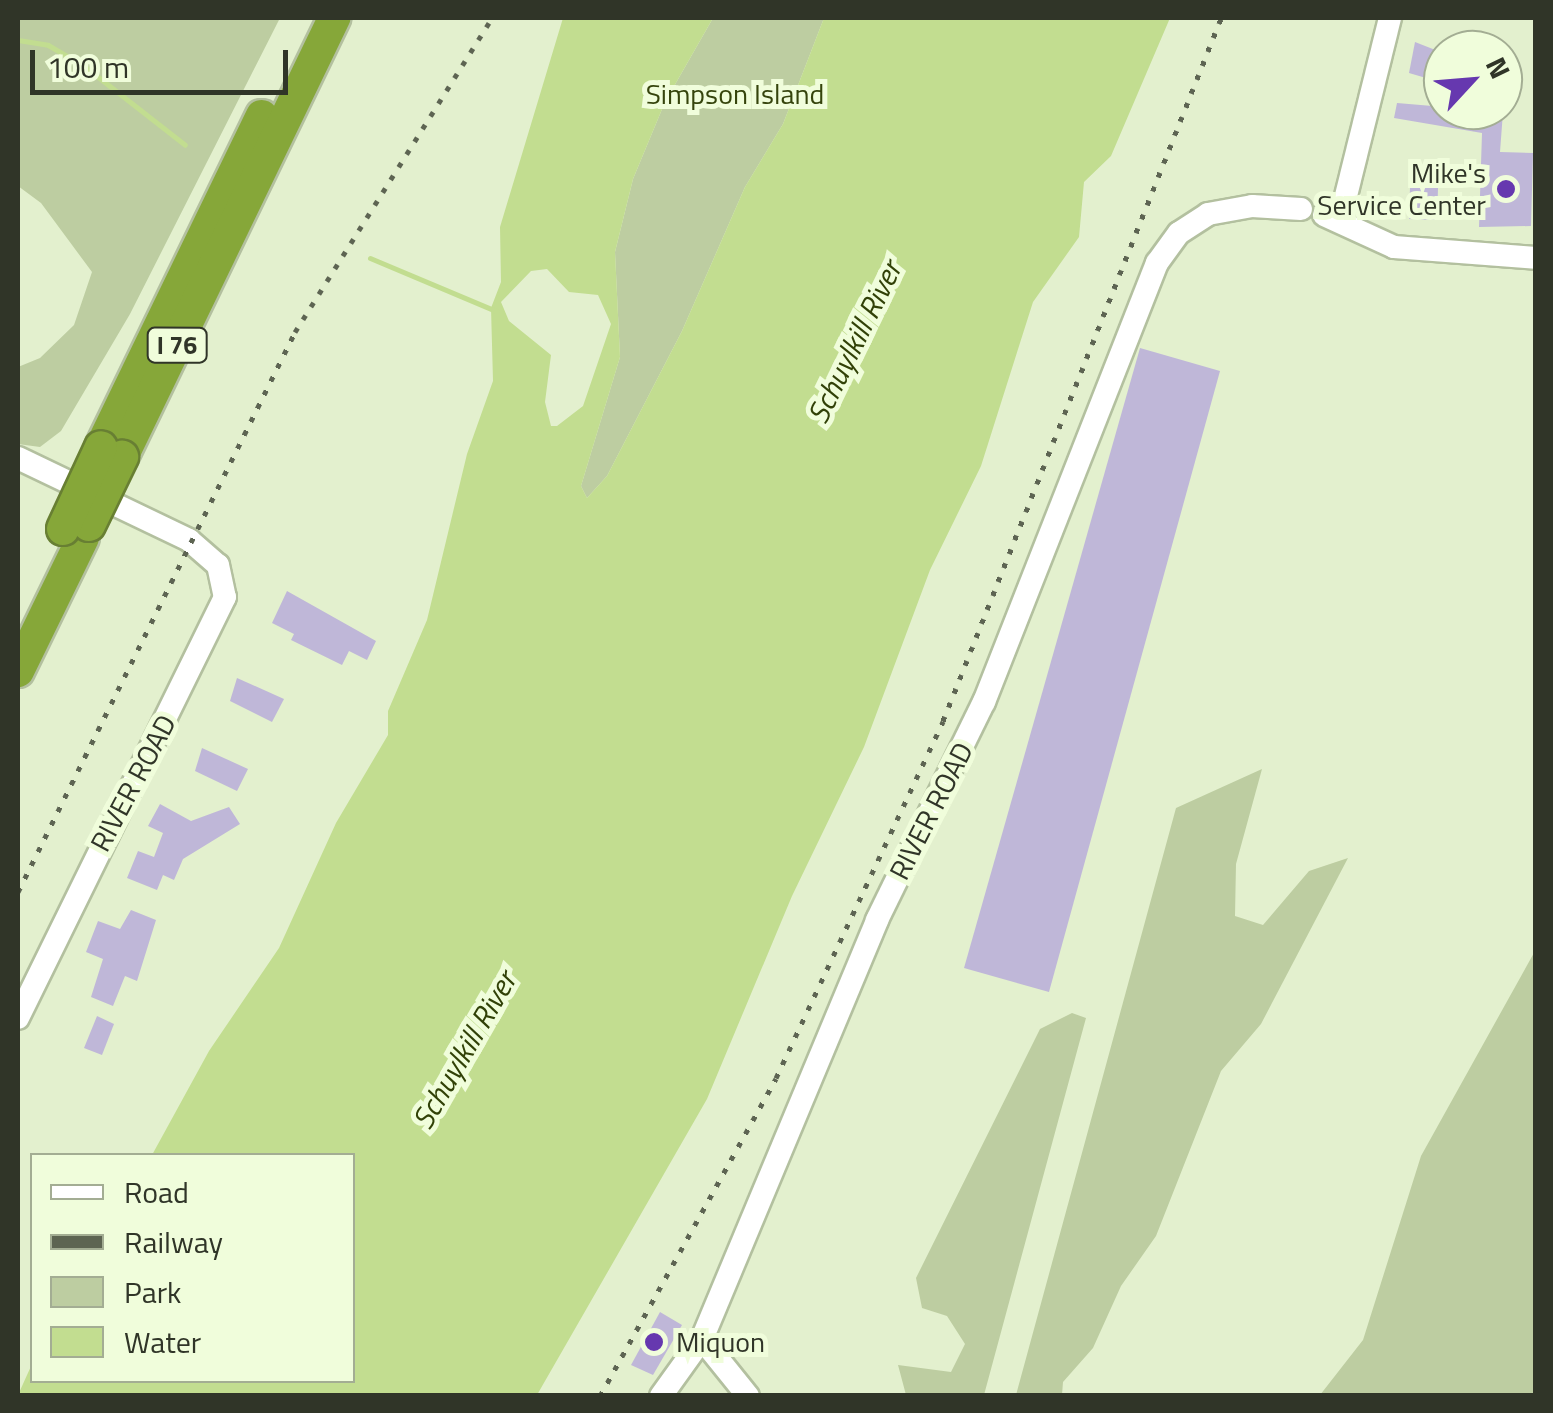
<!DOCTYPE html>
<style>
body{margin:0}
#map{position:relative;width:1553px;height:1413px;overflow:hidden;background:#e3f0ce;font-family:"Titillium Web",sans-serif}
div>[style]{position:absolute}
.green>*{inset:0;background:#bdcda1}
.water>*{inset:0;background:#c2dd90}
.stream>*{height:5px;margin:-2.5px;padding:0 2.5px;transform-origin:2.5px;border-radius:2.5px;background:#c2dd90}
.building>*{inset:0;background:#bfb7d8}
.roads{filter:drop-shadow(2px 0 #b3c09f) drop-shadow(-2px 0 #b3c09f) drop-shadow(0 2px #b3c09f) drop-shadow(0 -2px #b3c09f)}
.minor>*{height:22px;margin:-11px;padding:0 11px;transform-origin:11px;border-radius:11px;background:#fff}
.highway>*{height:32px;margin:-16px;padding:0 16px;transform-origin:16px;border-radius:16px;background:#86a739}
.rail>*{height:5px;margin-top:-2.5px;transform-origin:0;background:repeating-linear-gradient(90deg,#5d6452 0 5px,transparent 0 15px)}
.bridges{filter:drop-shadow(2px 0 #687f33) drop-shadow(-2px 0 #687f33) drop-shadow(0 2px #687f33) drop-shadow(0 -2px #687f33)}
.highway-bridge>*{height:32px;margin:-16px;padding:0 16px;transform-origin:16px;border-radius:16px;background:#86a739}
.dots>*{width:28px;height:28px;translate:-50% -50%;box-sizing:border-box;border:5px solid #f0fddb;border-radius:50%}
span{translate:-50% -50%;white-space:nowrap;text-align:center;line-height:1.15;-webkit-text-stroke:10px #f0fddb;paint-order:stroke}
.shield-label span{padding:2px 8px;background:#f0fddb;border:2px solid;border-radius:8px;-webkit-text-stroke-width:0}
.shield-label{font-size:25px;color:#303528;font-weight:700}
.park-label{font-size:28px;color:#35440c}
.poi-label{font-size:28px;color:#303528}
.right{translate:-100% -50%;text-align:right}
.left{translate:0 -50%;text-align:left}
.street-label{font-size:28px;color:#303528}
.water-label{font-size:30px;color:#314107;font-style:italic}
.frame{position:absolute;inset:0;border:20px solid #303528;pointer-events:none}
.legend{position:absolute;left:30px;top:1153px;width:325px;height:230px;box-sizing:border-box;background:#f0fddb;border:2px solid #a3ad93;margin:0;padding:12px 18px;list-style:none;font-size:30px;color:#303528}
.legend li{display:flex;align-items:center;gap:20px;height:50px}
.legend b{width:50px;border:2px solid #a3ad93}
.north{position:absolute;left:1423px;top:30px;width:100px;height:100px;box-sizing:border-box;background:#f0fddb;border:2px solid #a3ad93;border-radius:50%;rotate:64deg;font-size:28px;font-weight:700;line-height:40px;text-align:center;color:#303528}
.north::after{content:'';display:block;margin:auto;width:35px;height:45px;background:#6638af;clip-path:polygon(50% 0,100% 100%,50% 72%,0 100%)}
.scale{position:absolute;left:30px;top:50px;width:258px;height:45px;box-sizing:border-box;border:5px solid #303528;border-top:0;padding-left:12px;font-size:30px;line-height:35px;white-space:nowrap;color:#303528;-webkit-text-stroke:8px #f0fddb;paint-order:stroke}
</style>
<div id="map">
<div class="green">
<div style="clip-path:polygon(18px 18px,280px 18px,130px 314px,61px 431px,40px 447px,18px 444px,18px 367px,40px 358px,74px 325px,92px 272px,41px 203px,18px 186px)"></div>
<div style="clip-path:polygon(713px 18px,824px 18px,783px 124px,745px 187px,682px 331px,607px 476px,587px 498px,581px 486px,620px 357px,615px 252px,633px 179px,665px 102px)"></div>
<div style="clip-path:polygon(1262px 769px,1236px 864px,1235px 916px,1263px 925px,1309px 871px,1348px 858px,1261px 1024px,1221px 1071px,1156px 1236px,1121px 1286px,1093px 1348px,1063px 1382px,1062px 1395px,1016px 1395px,1176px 808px)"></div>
<div style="clip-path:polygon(1535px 951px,1535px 1395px,1320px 1395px,1363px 1340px,1421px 1156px)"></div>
<div style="clip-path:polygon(1072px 1013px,1086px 1018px,984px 1395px,906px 1395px,898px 1365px,951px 1372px,965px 1344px,947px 1316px,922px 1308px,916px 1278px,1040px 1029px)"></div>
</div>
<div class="water">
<div style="clip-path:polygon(evenodd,563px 18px,713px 18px,665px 102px,633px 179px,615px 252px,620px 357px,581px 486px,587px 498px,607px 476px,682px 331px,745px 187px,783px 124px,824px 18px,1170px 18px,1111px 156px,1084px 182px,1079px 237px,1033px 302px,981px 466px,930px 570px,864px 747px,792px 896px,707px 1099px,537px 1395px,18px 1395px,32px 1364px,32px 1380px,352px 1380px,352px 1156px,152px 1155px,209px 1051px,279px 948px,336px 823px,388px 735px,388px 711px,427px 620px,467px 454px,493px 381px,491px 308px,501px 282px,500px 227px,563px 18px,547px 269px,569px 292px,598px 295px,611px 324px,583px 406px,557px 426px,551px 426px,545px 402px,551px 355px,509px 321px,501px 302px,531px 271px,547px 269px)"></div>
</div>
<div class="stream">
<div style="left:18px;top:40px;width:30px;rotate:9deg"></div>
<div style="left:48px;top:45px;width:42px;rotate:30.3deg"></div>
<div style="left:84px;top:66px;width:128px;rotate:38deg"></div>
<div style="left:370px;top:258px;width:137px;rotate:22.8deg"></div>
</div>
<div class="building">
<div style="clip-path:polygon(1415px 42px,1443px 53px,1443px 83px,1409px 73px)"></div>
<div style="clip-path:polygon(1397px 103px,1503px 112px,1500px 152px,1533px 153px,1531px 226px,1479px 227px,1482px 133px,1394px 118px)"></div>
<div style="clip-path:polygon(1410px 188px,1438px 188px,1437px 220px,1409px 219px)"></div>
<div style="clip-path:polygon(1140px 348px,1220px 371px,1049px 992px,964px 968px)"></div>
<div style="clip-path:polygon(287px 591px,376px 641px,367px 660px,349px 651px,342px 665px,291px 640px,294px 634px,272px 623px)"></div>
<div style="clip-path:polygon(237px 678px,284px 699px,272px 722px,230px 701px)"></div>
<div style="clip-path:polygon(202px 748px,248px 769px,237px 791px,195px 771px)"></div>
<div style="clip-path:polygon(160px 804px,191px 821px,229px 807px,240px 824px,183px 859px,174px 880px,163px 875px,157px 890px,127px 878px,138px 851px,154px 857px,163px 833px,148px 826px)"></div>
<div style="clip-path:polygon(131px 910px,156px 920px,137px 981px,125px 976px,113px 1006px,91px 997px,103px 959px,86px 952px,98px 921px,120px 929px)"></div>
<div style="clip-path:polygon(97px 1016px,114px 1024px,102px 1055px,84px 1048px)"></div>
<div style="clip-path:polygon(660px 1312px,682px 1325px,653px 1375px,631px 1365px)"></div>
</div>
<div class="roads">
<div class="minor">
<div style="left:1324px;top:215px;width:77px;rotate:24.6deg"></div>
<div style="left:1394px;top:247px;width:142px;rotate:4.4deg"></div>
<div style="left:1340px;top:220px;width:208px;rotate:-76.1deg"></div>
<div style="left:18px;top:458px;width:190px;rotate:25.6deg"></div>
<div style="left:189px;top:540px;width:38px;rotate:41deg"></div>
<div style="left:218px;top:565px;width:33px;rotate:78deg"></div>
<div style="left:225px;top:597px;width:469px;rotate:116.2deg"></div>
<div style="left:702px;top:1339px;width:73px;rotate:51.1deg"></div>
<div style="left:661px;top:1396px;width:70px;rotate:-54.3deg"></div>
<div style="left:702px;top:1339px;width:454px;rotate:-67.3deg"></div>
<div style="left:877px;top:920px;width:243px;rotate:-63.9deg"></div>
<div style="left:984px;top:702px;width:472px;rotate:-68.5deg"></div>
<div style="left:1157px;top:263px;width:37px;rotate:-54deg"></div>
<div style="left:1179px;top:233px;width:35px;rotate:-33deg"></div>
<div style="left:1208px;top:214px;width:45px;rotate:-10.3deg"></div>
<div style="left:1252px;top:206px;width:49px;rotate:3.5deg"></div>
</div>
<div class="highway">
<div style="left:101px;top:447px;width:368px;rotate:-64.1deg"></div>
<div style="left:122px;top:457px;width:488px;rotate:-64.2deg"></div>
<div style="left:18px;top:671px;width:148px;rotate:-64deg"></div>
</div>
</div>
<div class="rail">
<div style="left:18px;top:892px;width:625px;rotate:-63.68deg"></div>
<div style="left:295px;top:332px;width:371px;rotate:-57.9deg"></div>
<div style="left:600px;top:1396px;width:363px;rotate:-61deg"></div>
<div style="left:776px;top:1078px;width:394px;rotate:-64.9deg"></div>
<div style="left:943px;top:721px;width:756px;rotate:-68.42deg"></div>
</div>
<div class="bridges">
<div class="highway-bridge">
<div style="left:89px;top:525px;width:76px;rotate:-64.1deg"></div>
<div style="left:63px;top:529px;width:90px;rotate:-65.1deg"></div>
</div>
</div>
<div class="dots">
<div style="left:1506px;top:189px;background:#6638af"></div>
<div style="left:654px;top:1342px;background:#6638af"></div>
</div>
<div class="shield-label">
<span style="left:177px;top:345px">I 76</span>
</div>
<div class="park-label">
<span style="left:735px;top:94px">Simpson Island</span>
</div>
<div class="poi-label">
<span class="right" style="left:1486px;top:189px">Mike's<br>Service Center</span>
<span class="left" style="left:676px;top:1342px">Miquon</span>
</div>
<div class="street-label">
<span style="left:133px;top:783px;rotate:-62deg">RIVER ROAD</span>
<span style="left:931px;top:811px;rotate:-63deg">RIVER ROAD</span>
</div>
<div class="water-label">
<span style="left:854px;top:342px;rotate:-64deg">Schuylkill River</span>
<span style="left:464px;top:1050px;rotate:-60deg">Schuylkill River</span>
</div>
<div class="frame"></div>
<ul class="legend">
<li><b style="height:12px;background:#fff"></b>Road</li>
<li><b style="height:12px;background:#5d6452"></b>Railway</li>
<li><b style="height:28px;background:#bdcda1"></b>Park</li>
<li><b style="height:28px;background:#c2dd90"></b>Water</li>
</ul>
<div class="north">N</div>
<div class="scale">100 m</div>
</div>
